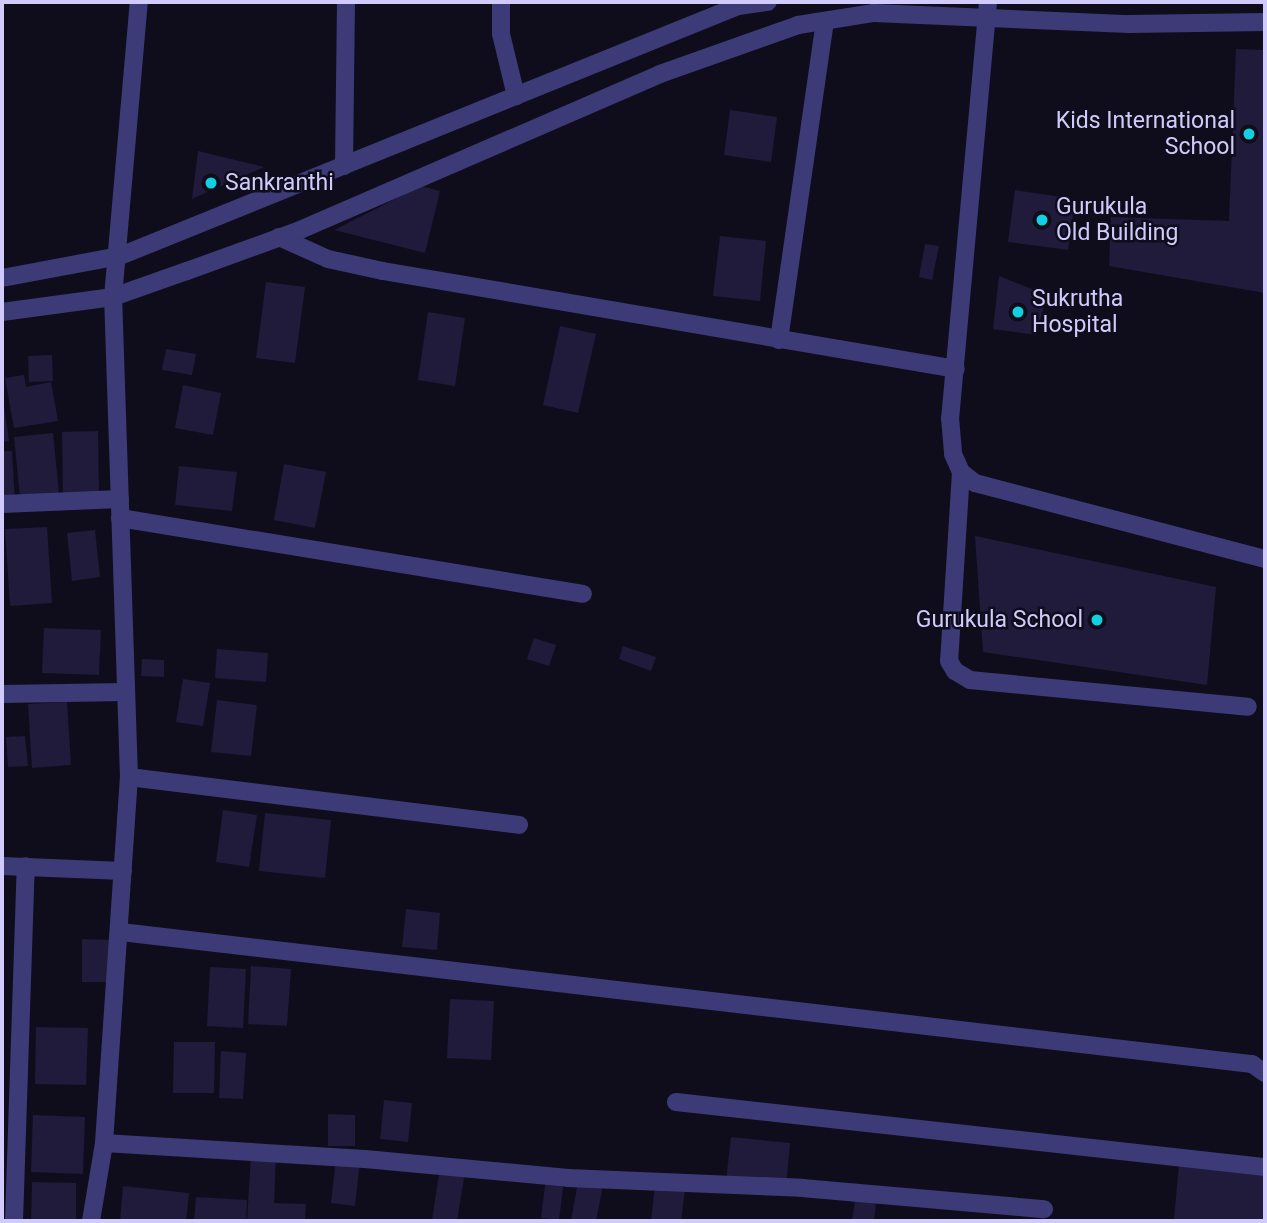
<!DOCTYPE html>
<style>
body{margin:0}
#map{position:relative;width:1267px;height:1223px;overflow:hidden;background:#0f0d1c;font-family:Roboto,sans-serif}
div>[style]{position:absolute}
.building>*{inset:0;background:#201a3b}
.minor>*{height:18px;margin:-9px;padding:0 9px;transform-origin:9px;border-radius:9px;background:#3c3b77}
.dots>*{width:19px;height:19px;translate:-50% -50%;box-sizing:border-box;border:4px solid #0f0d1c;border-radius:50%}
span{translate:-50% -50%;white-space:nowrap;text-align:center;line-height:1.15;-webkit-text-stroke:5px #0f0d1c;paint-order:stroke}
.poi-label{font-size:23px;color:#d0cbfb}
.right{translate:-100% -50%;text-align:right}
.left{translate:0 -50%;text-align:left}
.frame{position:absolute;inset:0;border:4px solid #d0cbfb;pointer-events:none}
</style>
<div id="map">
<div class="building">
<div style="clip-path:polygon(1236px 49px,1265px 50px,1265px 293px,1109px 266px,1111px 217px,1229px 221px)"></div>
<div style="clip-path:polygon(730px 110px,777px 117px,771px 162px,724px 155px)"></div>
<div style="clip-path:polygon(198px 151px,264px 167px,192px 199px)"></div>
<div style="clip-path:polygon(421px 186px,440px 191px,425px 253px,334px 230px)"></div>
<div style="clip-path:polygon(1015px 190px,1075px 199px,1068px 250px,1008px 242px)"></div>
<div style="clip-path:polygon(720px 236px,766px 241px,760px 301px,713px 296px)"></div>
<div style="clip-path:polygon(925px 244px,939px 246px,932px 280px,919px 277px)"></div>
<div style="clip-path:polygon(999px 276px,1047px 295px,1036px 335px,993px 329px)"></div>
<div style="clip-path:polygon(266px 282px,305px 287px,295px 363px,256px 358px)"></div>
<div style="clip-path:polygon(428px 312px,465px 318px,455px 386px,418px 380px)"></div>
<div style="clip-path:polygon(560px 326px,596px 334px,578px 413px,543px 405px)"></div>
<div style="clip-path:polygon(166px 349px,196px 354px,192px 375px,162px 370px)"></div>
<div style="clip-path:polygon(52px 355px,53px 381px,29px 382px,28px 356px)"></div>
<div style="clip-path:polygon(24px 375px,26px 387px,51px 382px,58px 421px,14px 428px,5px 378px)"></div>
<div style="clip-path:polygon(183px 385px,221px 393px,213px 435px,175px 428px)"></div>
<div style="clip-path:polygon(2px 390px,9px 441px,2px 442px)"></div>
<div style="clip-path:polygon(98px 431px,99px 493px,63px 494px,62px 432px)"></div>
<div style="clip-path:polygon(53px 433px,59px 493px,20px 497px,14px 437px)"></div>
<div style="clip-path:polygon(2px 451px,12px 451px,15px 502px,2px 503px)"></div>
<div style="clip-path:polygon(284px 464px,326px 472px,315px 528px,274px 520px)"></div>
<div style="clip-path:polygon(179px 466px,237px 472px,232px 511px,175px 505px)"></div>
<div style="clip-path:polygon(47px 527px,52px 603px,10px 606px,5px 529px)"></div>
<div style="clip-path:polygon(95px 530px,100px 577px,72px 581px,67px 533px)"></div>
<div style="clip-path:polygon(975px 536px,1216px 587px,1207px 685px,983px 652px)"></div>
<div style="clip-path:polygon(44px 628px,101px 630px,99px 675px,42px 673px)"></div>
<div style="clip-path:polygon(534px 638px,556px 645px,549px 666px,527px 659px)"></div>
<div style="clip-path:polygon(623px 646px,656px 657px,651px 671px,619px 659px)"></div>
<div style="clip-path:polygon(217px 649px,268px 653px,266px 682px,215px 678px)"></div>
<div style="clip-path:polygon(142px 659px,164px 660px,164px 677px,141px 676px)"></div>
<div style="clip-path:polygon(183px 679px,210px 683px,203px 726px,176px 722px)"></div>
<div style="clip-path:polygon(217px 700px,257px 705px,251px 756px,211px 752px)"></div>
<div style="clip-path:polygon(67px 702px,71px 765px,32px 768px,28px 704px)"></div>
<div style="clip-path:polygon(25px 736px,28px 766px,8px 767px,6px 737px)"></div>
<div style="clip-path:polygon(223px 810px,257px 815px,249px 867px,216px 862px)"></div>
<div style="clip-path:polygon(265px 813px,331px 820px,325px 878px,259px 871px)"></div>
<div style="clip-path:polygon(406px 909px,440px 913px,437px 950px,402px 947px)"></div>
<div style="clip-path:polygon(82px 939px,115px 940px,115px 982px,82px 982px)"></div>
<div style="clip-path:polygon(251px 966px,291px 969px,287px 1026px,248px 1024px)"></div>
<div style="clip-path:polygon(210px 967px,246px 969px,243px 1028px,207px 1026px)"></div>
<div style="clip-path:polygon(450px 999px,494px 1001px,491px 1060px,447px 1058px)"></div>
<div style="clip-path:polygon(36px 1027px,88px 1028px,86px 1085px,35px 1084px)"></div>
<div style="clip-path:polygon(174px 1042px,215px 1042px,214px 1093px,173px 1093px)"></div>
<div style="clip-path:polygon(221px 1051px,246px 1053px,243px 1099px,219px 1098px)"></div>
<div style="clip-path:polygon(384px 1100px,412px 1103px,408px 1142px,380px 1139px)"></div>
<div style="clip-path:polygon(328px 1114px,355px 1115px,355px 1146px,328px 1146px)"></div>
<div style="clip-path:polygon(33px 1115px,85px 1117px,83px 1174px,31px 1172px)"></div>
<div style="clip-path:polygon(731px 1137px,790px 1143px,786px 1187px,726px 1181px)"></div>
<div style="clip-path:polygon(251px 1155px,276px 1156px,274px 1203px,306px 1204px,305px 1221px,247px 1221px)"></div>
<div style="clip-path:polygon(336px 1158px,360px 1161px,355px 1206px,331px 1203px)"></div>
<div style="clip-path:polygon(1179px 1163px,1265px 1170px,1264px 1221px,1174px 1219px)"></div>
<div style="clip-path:polygon(440px 1168px,465px 1172px,457px 1221px,432px 1220px)"></div>
<div style="clip-path:polygon(546px 1178px,564px 1180px,559px 1220px,541px 1218px)"></div>
<div style="clip-path:polygon(578px 1181px,603px 1185px,596px 1221px,571px 1221px)"></div>
<div style="clip-path:polygon(32px 1182px,76px 1183px,76px 1221px,31px 1221px)"></div>
<div style="clip-path:polygon(123px 1186px,189px 1193px,186px 1221px,120px 1221px)"></div>
<div style="clip-path:polygon(655px 1186px,685px 1190px,681px 1221px,651px 1221px)"></div>
<div style="clip-path:polygon(196px 1197px,247px 1200px,246px 1221px,194px 1221px)"></div>
<div style="clip-path:polygon(855px 1200px,876px 1203px,874px 1221px,852px 1221px)"></div>
</div>
<div class="minor">
<div style="left:501px;top:2px;width:32px;rotate:90deg"></div>
<div style="left:501px;top:34px;width:64px;rotate:76.4deg"></div>
<div style="left:988px;top:2px;width:418px;rotate:95.2deg"></div>
<div style="left:950px;top:418px;width:36px;rotate:85deg"></div>
<div style="left:953px;top:454px;width:20px;rotate:66deg"></div>
<div style="left:961px;top:472px;width:18px;rotate:38deg"></div>
<div style="left:975px;top:483px;width:300px;rotate:14.7deg"></div>
<div style="left:344px;top:166px;width:164px;rotate:-89.3deg"></div>
<div style="left:279px;top:237px;width:54px;rotate:24.2deg"></div>
<div style="left:328px;top:259px;width:56px;rotate:12.3deg"></div>
<div style="left:383px;top:271px;width:581px;rotate:9.71deg"></div>
<div style="left:2px;top:278px;width:120px;rotate:-10.6deg"></div>
<div style="left:120px;top:256px;width:667px;rotate:-22.02deg"></div>
<div style="left:738px;top:6px;width:30px;rotate:-8deg"></div>
<div style="left:2px;top:312px;width:112px;rotate:-7.7deg"></div>
<div style="left:113px;top:297px;width:78px;rotate:-19.4deg"></div>
<div style="left:187px;top:271px;width:120px;rotate:-19.9deg"></div>
<div style="left:300px;top:230px;width:392px;rotate:-23.4deg"></div>
<div style="left:660px;top:74px;width:146px;rotate:-19.5deg"></div>
<div style="left:798px;top:25px;width:77px;rotate:-9deg"></div>
<div style="left:874px;top:13px;width:255px;rotate:2.5deg"></div>
<div style="left:1129px;top:24px;width:136px;rotate:-0.8deg"></div>
<div style="left:779px;top:340px;width:322px;rotate:-81.8deg"></div>
<div style="left:961px;top:472px;width:189px;rotate:93.6deg"></div>
<div style="left:949px;top:661px;width:12px;rotate:59deg"></div>
<div style="left:955px;top:671px;width:17px;rotate:31deg"></div>
<div style="left:970px;top:680px;width:279px;rotate:5.5deg"></div>
<div style="left:2px;top:504px;width:118px;rotate:-2.4deg"></div>
<div style="left:120px;top:518px;width:469px;rotate:9.3deg"></div>
<div style="left:2px;top:694px;width:124px;rotate:-0.9deg"></div>
<div style="left:129px;top:777px;width:393px;rotate:7deg"></div>
<div style="left:2px;top:866px;width:121px;rotate:2.4deg"></div>
<div style="left:121px;top:932px;width:1139px;rotate:6.66deg"></div>
<div style="left:1252px;top:1064px;width:16px;rotate:35deg"></div>
<div style="left:676px;top:1102px;width:593px;rotate:6.3deg"></div>
<div style="left:104px;top:1143px;width:261px;rotate:3.5deg"></div>
<div style="left:365px;top:1159px;width:204px;rotate:5.3deg"></div>
<div style="left:568px;top:1178px;width:234px;rotate:2.4deg"></div>
<div style="left:802px;top:1188px;width:243px;rotate:5deg"></div>
<div style="left:14px;top:1221px;width:355px;rotate:-88.1deg"></div>
<div style="left:91px;top:1221px;width:79px;rotate:-80.5deg"></div>
<div style="left:104px;top:1143px;width:367px;rotate:-86.1deg"></div>
<div style="left:129px;top:777px;width:480px;rotate:-91.9deg"></div>
<div style="left:113px;top:297px;width:296px;rotate:-85deg"></div>
</div>
<div class="dots">
<div style="left:1249px;top:134px;background:#11d0e1"></div>
<div style="left:211px;top:183px;background:#11d0e1"></div>
<div style="left:1042px;top:220px;background:#11d0e1"></div>
<div style="left:1018px;top:312px;background:#11d0e1"></div>
<div style="left:1097px;top:620px;background:#11d0e1"></div>
</div>
<div class="poi-label">
<span class="right" style="left:1235px;top:134px">Kids International<br>School</span>
<span class="left" style="left:225px;top:183px">Sankranthi</span>
<span class="left" style="left:1056px;top:220px">Gurukula<br>Old Building</span>
<span class="left" style="left:1032px;top:312px">Sukrutha<br>Hospital</span>
<span class="right" style="left:1083px;top:620px">Gurukula School</span>
</div>
<div class="frame"></div>
</div>
